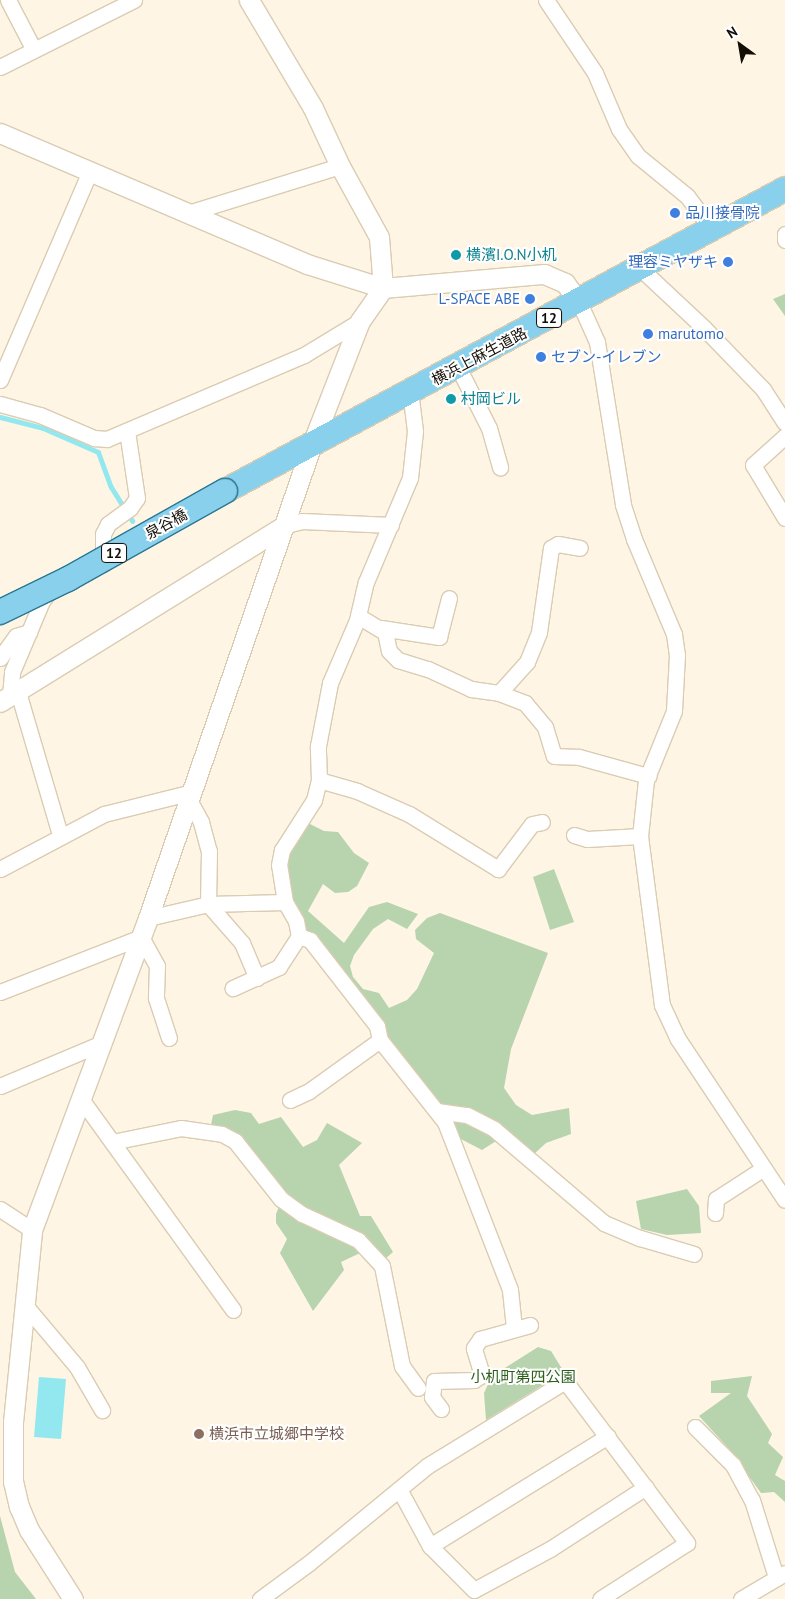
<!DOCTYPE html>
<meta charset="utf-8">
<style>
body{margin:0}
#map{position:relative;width:785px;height:1599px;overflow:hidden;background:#fef5e5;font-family:"PT Sans","Noto Sans JP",sans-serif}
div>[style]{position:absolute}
.green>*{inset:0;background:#b7d4ae}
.water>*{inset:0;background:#92e8ee}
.stream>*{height:5px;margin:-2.5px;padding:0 2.5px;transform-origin:2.5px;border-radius:2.5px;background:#92e8ee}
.roads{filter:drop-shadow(1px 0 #daccb2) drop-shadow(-1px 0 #daccb2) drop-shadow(0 1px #daccb2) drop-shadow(0 -1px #daccb2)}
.minor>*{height:15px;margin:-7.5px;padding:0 7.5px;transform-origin:7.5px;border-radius:7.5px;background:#fff}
.tertiary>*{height:19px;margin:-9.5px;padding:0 9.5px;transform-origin:9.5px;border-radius:9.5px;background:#fff}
.primary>*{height:24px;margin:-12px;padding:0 12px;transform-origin:12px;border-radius:12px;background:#88d0ec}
.bridges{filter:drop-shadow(1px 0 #2b7893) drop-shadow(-1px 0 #2b7893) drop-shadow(0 1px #2b7893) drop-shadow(0 -1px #2b7893)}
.primary-bridge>*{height:24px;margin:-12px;padding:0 12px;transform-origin:12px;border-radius:12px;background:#88d0ec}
.dots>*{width:14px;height:14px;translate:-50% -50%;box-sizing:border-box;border:2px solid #fff;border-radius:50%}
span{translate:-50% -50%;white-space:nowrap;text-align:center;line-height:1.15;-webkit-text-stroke:4px #fff;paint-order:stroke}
.shield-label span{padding:1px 4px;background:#fff;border:1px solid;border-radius:4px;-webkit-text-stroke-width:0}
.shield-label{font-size:14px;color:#120d05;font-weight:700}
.shop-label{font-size:15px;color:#366cbe}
.left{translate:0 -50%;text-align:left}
.right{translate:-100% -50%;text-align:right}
.culture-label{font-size:15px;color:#0d838f}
.street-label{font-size:15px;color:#120d05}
.park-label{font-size:15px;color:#2d5f1b}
.education-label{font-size:15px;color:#785e54}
.north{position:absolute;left:715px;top:20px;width:50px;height:50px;-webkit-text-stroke:4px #fff;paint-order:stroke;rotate:328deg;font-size:14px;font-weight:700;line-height:20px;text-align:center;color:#120d05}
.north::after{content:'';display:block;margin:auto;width:18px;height:22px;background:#120d05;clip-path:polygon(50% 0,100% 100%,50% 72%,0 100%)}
</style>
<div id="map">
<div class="green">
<div style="clip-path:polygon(785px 294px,785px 316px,773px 299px)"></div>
<div style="clip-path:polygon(308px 823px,324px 831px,338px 832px,354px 853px,369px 863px,357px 886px,348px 892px,335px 893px,323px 884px,308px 911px,344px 943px,369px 907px,387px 902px,418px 914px,407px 929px,388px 919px,373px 929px,354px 955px,350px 966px,353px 977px,363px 989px,379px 993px,389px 1008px,407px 1000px,417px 989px,434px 953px,416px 939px,415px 930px,427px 918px,440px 913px,548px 953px,511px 1049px,504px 1088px,516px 1105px,532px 1115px,569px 1108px,571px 1134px,546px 1143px,533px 1155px,507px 1134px,482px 1150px,457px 1137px,303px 931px,288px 899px,284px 866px,287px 851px)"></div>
<div style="clip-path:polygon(554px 869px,574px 922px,550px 930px,533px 877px)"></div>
<div style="clip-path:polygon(235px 1110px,251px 1113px,259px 1124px,281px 1117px,303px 1147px,317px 1140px,327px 1123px,362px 1143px,339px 1165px,360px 1216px,371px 1216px,393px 1252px,385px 1259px,373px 1247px,341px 1262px,344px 1270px,313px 1311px,280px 1253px,287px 1239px,276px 1223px,276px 1214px,284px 1194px,211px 1125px,213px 1115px)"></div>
<div style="clip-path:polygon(687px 1189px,699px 1206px,701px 1233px,667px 1235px,641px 1229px,636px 1201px)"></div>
<div style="clip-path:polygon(538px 1347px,551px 1351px,564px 1372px,486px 1420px,484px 1393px,492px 1376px)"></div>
<div style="clip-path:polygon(752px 1376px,747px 1396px,772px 1434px,768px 1443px,783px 1457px,775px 1475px,785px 1481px,785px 1502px,774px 1492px,761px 1493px,730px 1450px,699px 1416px,731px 1393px,711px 1393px,711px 1381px)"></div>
<div style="clip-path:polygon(0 1516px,15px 1572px,36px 1599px,0 1599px)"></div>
</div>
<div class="water">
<div style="clip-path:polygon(39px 1377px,66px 1379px,61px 1439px,34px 1437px)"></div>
</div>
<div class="stream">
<div style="left:0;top:417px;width:44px;rotate:14.3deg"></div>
<div style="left:43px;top:428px;width:60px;rotate:23.6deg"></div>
<div style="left:98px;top:452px;width:37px;rotate:70deg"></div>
<div style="left:111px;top:487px;width:40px;rotate:58deg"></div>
</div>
<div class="roads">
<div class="minor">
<div style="left:8px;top:0;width:56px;rotate:62.5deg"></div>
<div style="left:546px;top:0;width:88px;rotate:56.1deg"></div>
<div style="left:595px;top:73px;width:61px;rotate:66.8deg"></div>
<div style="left:619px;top:129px;width:33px;rotate:55deg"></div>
<div style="left:638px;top:156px;width:63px;rotate:39.2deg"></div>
<div style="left:687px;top:196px;width:41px;rotate:52.9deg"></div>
<div style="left:0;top:67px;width:150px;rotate:-26.6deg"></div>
<div style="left:188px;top:213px;width:159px;rotate:-17.2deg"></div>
<div style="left:785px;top:234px;width:6px;rotate:90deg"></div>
<div style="left:641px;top:269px;width:86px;rotate:43.1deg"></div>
<div style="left:704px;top:328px;width:85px;rotate:46deg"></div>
<div style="left:763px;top:389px;width:40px;rotate:57.1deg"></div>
<div style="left:579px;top:302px;width:44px;rotate:65.8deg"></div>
<div style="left:597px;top:342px;width:165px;rotate:80.9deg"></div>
<div style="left:623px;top:505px;width:36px;rotate:72deg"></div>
<div style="left:634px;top:539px;width:103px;rotate:67.2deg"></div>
<div style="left:674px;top:634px;width:21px;rotate:82deg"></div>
<div style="left:677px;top:655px;width:56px;rotate:93.1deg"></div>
<div style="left:674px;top:711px;width:74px;rotate:112.1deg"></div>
<div style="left:646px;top:780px;width:56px;rotate:96.1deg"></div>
<div style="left:640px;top:836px;width:170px;rotate:82.6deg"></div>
<div style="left:662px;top:1005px;width:38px;rotate:65deg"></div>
<div style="left:678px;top:1039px;width:193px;rotate:56.4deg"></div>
<div style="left:458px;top:367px;width:68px;rotate:63.1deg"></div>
<div style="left:489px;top:428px;width:41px;rotate:74.2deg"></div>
<div style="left:0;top:380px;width:228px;rotate:-66.7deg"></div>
<div style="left:0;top:404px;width:41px;rotate:15.4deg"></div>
<div style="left:40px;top:415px;width:59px;rotate:23.1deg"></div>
<div style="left:94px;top:438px;width:13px;rotate:4deg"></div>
<div style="left:107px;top:439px;width:214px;rotate:-23.1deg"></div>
<div style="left:304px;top:355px;width:66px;rotate:-31.3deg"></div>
<div style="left:785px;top:436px;width:43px;rotate:137.8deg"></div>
<div style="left:753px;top:465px;width:62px;rotate:58.9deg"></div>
<div style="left:286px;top:525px;width:16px;rotate:-14deg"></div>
<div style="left:302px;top:521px;width:89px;rotate:2.6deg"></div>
<div style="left:103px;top:564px;width:30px;rotate:-90deg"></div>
<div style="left:103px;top:534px;width:11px;rotate:-63deg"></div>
<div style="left:108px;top:524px;width:27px;rotate:-36deg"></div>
<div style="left:130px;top:508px;width:12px;rotate:-55deg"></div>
<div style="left:137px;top:498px;width:68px;rotate:-98.5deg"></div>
<div style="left:358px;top:616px;width:31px;rotate:31deg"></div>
<div style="left:385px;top:632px;width:19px;rotate:78deg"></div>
<div style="left:389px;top:651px;width:13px;rotate:45deg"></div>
<div style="left:398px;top:660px;width:31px;rotate:17deg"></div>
<div style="left:428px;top:669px;width:47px;rotate:24.9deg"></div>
<div style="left:471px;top:689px;width:28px;rotate:8deg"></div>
<div style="left:499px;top:693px;width:28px;rotate:21deg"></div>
<div style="left:525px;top:703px;width:31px;rotate:50deg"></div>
<div style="left:545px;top:727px;width:30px;rotate:73deg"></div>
<div style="left:554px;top:756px;width:25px;rotate:2deg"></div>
<div style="left:579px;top:757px;width:72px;rotate:15.4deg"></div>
<div style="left:381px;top:628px;width:59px;rotate:8.8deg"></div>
<div style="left:439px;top:637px;width:40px;rotate:-75.6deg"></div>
<div style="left:0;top:658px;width:27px;rotate:-54deg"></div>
<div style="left:16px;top:636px;width:14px;rotate:-17deg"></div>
<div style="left:18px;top:692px;width:149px;rotate:73.6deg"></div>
<div style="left:499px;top:693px;width:42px;rotate:-47.9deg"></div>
<div style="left:527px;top:662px;width:32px;rotate:-68deg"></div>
<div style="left:539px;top:632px;width:85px;rotate:-81.9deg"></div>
<div style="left:551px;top:548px;width:8px;rotate:-30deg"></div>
<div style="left:558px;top:544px;width:22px;rotate:10deg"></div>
<div style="left:10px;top:696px;width:24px;rotate:-85deg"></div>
<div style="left:12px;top:672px;width:77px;rotate:-67.1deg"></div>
<div style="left:42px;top:601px;width:15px;rotate:-53deg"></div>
<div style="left:319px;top:780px;width:40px;rotate:16deg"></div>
<div style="left:357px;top:791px;width:57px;rotate:23.9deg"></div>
<div style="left:409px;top:814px;width:105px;rotate:31.7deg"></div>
<div style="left:498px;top:869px;width:56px;rotate:-52.9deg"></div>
<div style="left:532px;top:824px;width:10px;rotate:-11deg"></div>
<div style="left:189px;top:800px;width:25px;rotate:61deg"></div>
<div style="left:201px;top:822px;width:30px;rotate:75deg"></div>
<div style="left:209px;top:851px;width:53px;rotate:91.1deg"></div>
<div style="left:208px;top:904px;width:52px;rotate:48.9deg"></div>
<div style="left:242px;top:943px;width:38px;rotate:67deg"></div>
<div style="left:574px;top:835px;width:14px;rotate:17deg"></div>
<div style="left:587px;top:839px;width:53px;rotate:-3.2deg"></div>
<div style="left:0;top:869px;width:118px;rotate:-27.9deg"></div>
<div style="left:104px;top:814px;width:91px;rotate:-14deg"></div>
<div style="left:285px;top:902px;width:37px;rotate:-99deg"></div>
<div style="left:279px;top:865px;width:15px;rotate:-79deg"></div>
<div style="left:282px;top:850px;width:59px;rotate:-57.4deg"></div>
<div style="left:314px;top:800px;width:21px;rotate:-76deg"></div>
<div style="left:319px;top:780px;width:34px;rotate:-92deg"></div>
<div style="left:318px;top:746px;width:64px;rotate:-79.2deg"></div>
<div style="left:330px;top:683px;width:69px;rotate:-66.8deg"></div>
<div style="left:357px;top:620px;width:39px;rotate:-77deg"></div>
<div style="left:366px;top:582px;width:113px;rotate:-67.1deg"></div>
<div style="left:410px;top:478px;width:47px;rotate:-83.9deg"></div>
<div style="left:415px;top:431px;width:38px;rotate:-97deg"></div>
<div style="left:148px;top:918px;width:62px;rotate:-13.1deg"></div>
<div style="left:208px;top:904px;width:77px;rotate:-1.5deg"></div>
<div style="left:285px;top:902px;width:22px;rotate:60deg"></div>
<div style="left:296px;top:921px;width:15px;rotate:79deg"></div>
<div style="left:299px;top:936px;width:37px;rotate:123deg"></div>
<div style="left:279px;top:967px;width:51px;rotate:155.5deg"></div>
<div style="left:299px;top:936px;width:12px;rotate:20deg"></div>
<div style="left:310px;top:940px;width:109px;rotate:52.1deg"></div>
<div style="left:377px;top:1026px;width:14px;rotate:78deg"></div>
<div style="left:0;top:992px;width:151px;rotate:-21.3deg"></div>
<div style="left:141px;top:937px;width:33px;rotate:61deg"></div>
<div style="left:157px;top:966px;width:32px;rotate:92deg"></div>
<div style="left:156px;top:998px;width:42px;rotate:72deg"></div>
<div style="left:0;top:1086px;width:111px;rotate:-22.9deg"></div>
<div style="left:81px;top:1099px;width:260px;rotate:54.2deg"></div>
<div style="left:290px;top:1100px;width:21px;rotate:-25deg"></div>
<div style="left:309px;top:1091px;width:87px;rotate:-35.7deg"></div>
<div style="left:380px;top:1040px;width:105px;rotate:51.6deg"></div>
<div style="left:445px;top:1122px;width:180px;rotate:68.8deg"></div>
<div style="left:510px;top:1290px;width:39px;rotate:84deg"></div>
<div style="left:437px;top:1111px;width:30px;rotate:8deg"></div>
<div style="left:467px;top:1115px;width:30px;rotate:27deg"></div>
<div style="left:494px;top:1129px;width:145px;rotate:40.5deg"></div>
<div style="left:604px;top:1223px;width:39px;rotate:23deg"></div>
<div style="left:640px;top:1238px;width:56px;rotate:16.5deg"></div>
<div style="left:112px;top:1142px;width:70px;rotate:-11.5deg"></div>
<div style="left:181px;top:1128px;width:41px;rotate:8.3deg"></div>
<div style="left:222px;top:1134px;width:15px;rotate:28deg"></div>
<div style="left:235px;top:1141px;width:74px;rotate:51.6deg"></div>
<div style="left:281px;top:1199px;width:26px;rotate:36deg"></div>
<div style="left:302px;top:1214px;width:62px;rotate:24.9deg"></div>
<div style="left:358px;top:1240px;width:35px;rotate:47deg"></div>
<div style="left:382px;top:1266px;width:102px;rotate:78.7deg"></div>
<div style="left:402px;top:1366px;width:27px;rotate:54deg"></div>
<div style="left:0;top:1209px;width:38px;rotate:33deg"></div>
<div style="left:715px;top:1213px;width:14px;rotate:-86deg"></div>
<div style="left:716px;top:1199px;width:57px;rotate:-32.9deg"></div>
<div style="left:24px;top:1304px;width:82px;rotate:49.9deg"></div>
<div style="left:77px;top:1367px;width:50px;rotate:59.8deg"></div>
<div style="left:441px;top:1409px;width:15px;rotate:-127deg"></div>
<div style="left:432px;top:1397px;width:16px;rotate:-83deg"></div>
<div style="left:434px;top:1381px;width:40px;rotate:-1.4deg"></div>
<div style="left:474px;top:1380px;width:9px;rotate:-32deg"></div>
<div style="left:482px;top:1375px;width:28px;rotate:-107deg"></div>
<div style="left:474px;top:1348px;width:11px;rotate:-56deg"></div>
<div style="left:480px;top:1339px;width:52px;rotate:-15.6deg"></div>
<div style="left:695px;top:1427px;width:54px;rotate:45deg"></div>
<div style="left:733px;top:1465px;width:40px;rotate:62deg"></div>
<div style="left:752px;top:1500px;width:81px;rotate:72.7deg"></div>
<div style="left:399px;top:1489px;width:65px;rotate:61.5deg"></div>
<div style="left:430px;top:1546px;width:62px;rotate:45deg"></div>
<div style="left:474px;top:1590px;width:86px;rotate:-28.3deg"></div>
<div style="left:550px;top:1549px;width:114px;rotate:-32.9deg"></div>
<div style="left:430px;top:1546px;width:209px;rotate:-31.7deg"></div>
<div style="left:260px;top:1599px;width:61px;rotate:-36.3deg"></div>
<div style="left:309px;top:1563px;width:153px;rotate:-39.4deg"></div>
<div style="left:427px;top:1466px;width:162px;rotate:-31.6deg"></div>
<div style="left:565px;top:1381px;width:203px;rotate:53deg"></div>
<div style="left:687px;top:1543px;width:103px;rotate:147.2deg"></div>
<div style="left:741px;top:1599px;width:51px;rotate:-30.6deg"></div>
</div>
<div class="tertiary">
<div style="left:0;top:133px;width:334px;rotate:23.1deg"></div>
<div style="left:307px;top:264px;width:80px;rotate:17.5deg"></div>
<div style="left:383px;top:288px;width:162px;rotate:-5deg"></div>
<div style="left:544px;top:274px;width:23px;rotate:23deg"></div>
<div style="left:565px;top:283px;width:24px;rotate:54deg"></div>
<div style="left:0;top:702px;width:336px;rotate:-31.8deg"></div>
<div style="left:73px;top:1599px;width:82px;rotate:-122.5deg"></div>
<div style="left:29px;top:1530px;width:25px;rotate:-113deg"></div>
<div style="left:19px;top:1507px;width:26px;rotate:-103deg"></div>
<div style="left:13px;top:1482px;width:60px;rotate:-90deg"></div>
<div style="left:13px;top:1422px;width:193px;rotate:-84.3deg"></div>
<div style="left:32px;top:1230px;width:333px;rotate:-69.6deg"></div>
<div style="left:148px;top:918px;width:502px;rotate:-70.91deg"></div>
<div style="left:312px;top:444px;width:132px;rotate:-68.7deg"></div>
<div style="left:360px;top:321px;width:40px;rotate:-55.1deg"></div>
<div style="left:383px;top:288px;width:51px;rotate:-94.5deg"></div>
<div style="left:379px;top:237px;width:81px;rotate:-118.8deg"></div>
<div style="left:340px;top:166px;width:64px;rotate:-115deg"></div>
<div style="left:313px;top:108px;width:126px;rotate:-120.7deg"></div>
</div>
<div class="primary">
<div style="left:225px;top:491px;width:636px;rotate:-28.34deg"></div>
</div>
</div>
<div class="bridges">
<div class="primary-bridge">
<div style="left:0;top:612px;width:76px;rotate:-25.9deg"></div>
<div style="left:68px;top:579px;width:180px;rotate:-29.3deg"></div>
</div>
</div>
<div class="dots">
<div style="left:675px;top:213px;background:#3f7fe0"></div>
<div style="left:456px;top:255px;background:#0f9aa8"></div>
<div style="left:728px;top:262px;background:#3f7fe0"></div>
<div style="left:530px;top:299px;background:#3f7fe0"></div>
<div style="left:648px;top:334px;background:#3f7fe0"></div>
<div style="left:541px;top:357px;background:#3f7fe0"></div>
<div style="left:451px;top:399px;background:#0f9aa8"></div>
<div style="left:199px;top:1434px;background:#8d6e63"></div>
</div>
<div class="shield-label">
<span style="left:549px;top:318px">12</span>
<span style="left:114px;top:553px">12</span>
</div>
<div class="shop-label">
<span class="left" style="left:685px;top:213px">品川接骨院</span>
<span class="right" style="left:718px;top:262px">理容ミヤザキ</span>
<span class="right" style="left:520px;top:299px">L-SPACE ABE</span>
<span class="left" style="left:658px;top:334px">marutomo</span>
<span class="left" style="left:551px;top:357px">セブン-イレブン</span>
</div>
<div class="culture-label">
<span class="left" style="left:466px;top:255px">横濱I.O.N小机</span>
<span class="left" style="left:461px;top:399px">村岡ビル</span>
</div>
<div class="street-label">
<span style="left:479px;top:356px;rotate:-28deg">横浜上麻生道路</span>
<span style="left:166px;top:524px;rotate:-29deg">泉谷橋</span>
</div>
<div class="park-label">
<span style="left:523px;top:1377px">小机町第四公園</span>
</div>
<div class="education-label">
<span class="left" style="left:209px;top:1434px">横浜市立城郷中学校</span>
</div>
<div class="north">N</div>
</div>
